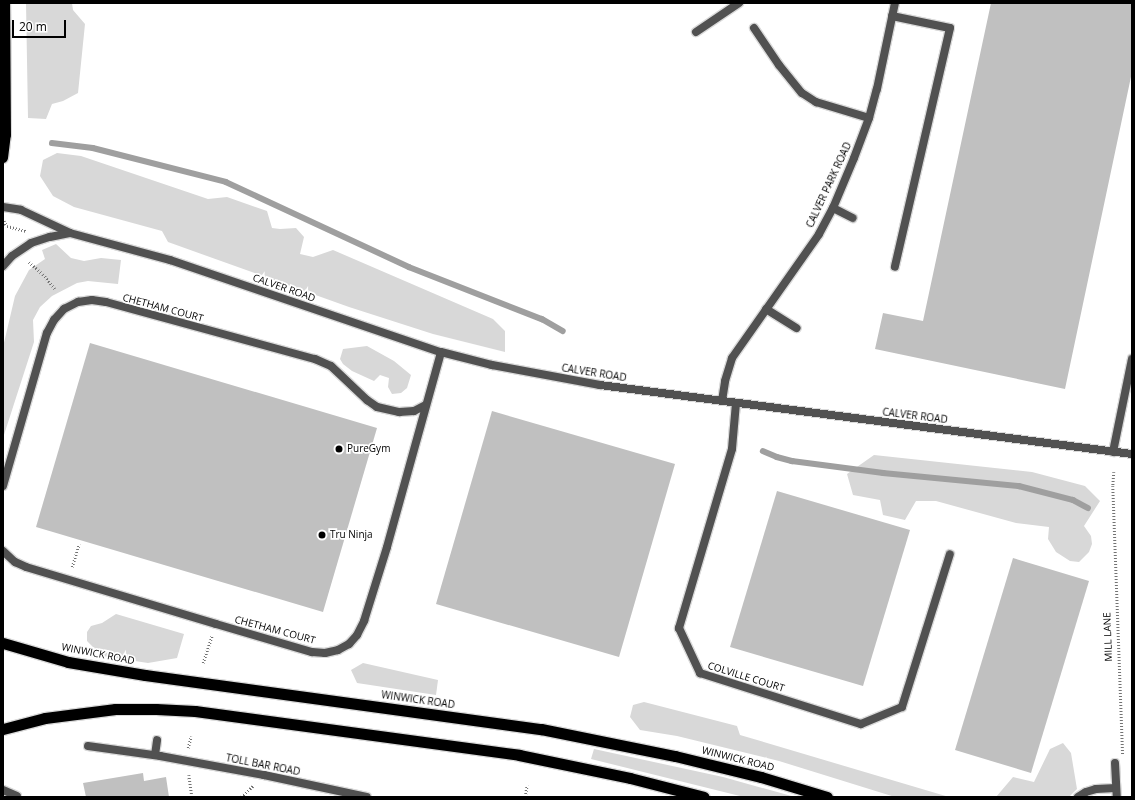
<!DOCTYPE html>
<style>
body{margin:0}
#map{position:relative;width:1135px;height:800px;overflow:hidden;background:#fff;font-family:"Open Sans",sans-serif}
div>[style]{position:absolute}
.green>*{inset:0;background:#d8d8d8}
.stream>*{height:5.5px;margin:-2.75px;padding:0 2.75px;transform-origin:2.75px;border-radius:2.75px;background:#9f9f9f}
.building>*{inset:0;background:#c0c0c0}
.path>*{height:2.5px;margin-top:-1.25px;transform-origin:0;background:repeating-linear-gradient(90deg,#737373 0 1px,transparent 0 3px)}
.roads{filter:drop-shadow(1px 0 #dbdbdb) drop-shadow(-1px 0 #dbdbdb) drop-shadow(0 1px #dbdbdb) drop-shadow(0 -1px #dbdbdb)}
.service>*{height:8px;margin:-4px;padding:0 4px;transform-origin:4px;border-radius:4px;background:#515151}
.minor>*{height:8px;margin:-4px;padding:0 4px;transform-origin:4px;border-radius:4px;background:#515151}
.tertiary>*{height:8px;margin:-4px;padding:0 4px;transform-origin:4px;border-radius:4px;background:#515151}
.primary>*{height:10px;margin:-5px;padding:0 5px;transform-origin:5px;border-radius:5px;background:#000}
.trunk>*{height:11px;margin:-5.5px;padding:0 5.5px;transform-origin:5.5px;border-radius:5.5px;background:#000}
.dots>*{width:11px;height:11px;translate:-50% -50%;box-sizing:border-box;border:2px solid #fff;border-radius:50%}
span{translate:-50% -50%;white-space:nowrap;text-align:center;line-height:1.15;-webkit-text-stroke:3.5px #fff;paint-order:stroke}
.street-label{font-size:10px;color:#000}
.poi-label{font-size:10px;color:#000}
.left{translate:0 -50%;text-align:left}
.frame{position:absolute;inset:0;border:4px solid #000;pointer-events:none}
.scale{position:absolute;left:12px;top:20px;width:54px;height:18px;box-sizing:border-box;border:2px solid #000;border-top:0;padding-left:5px;font-size:12px;line-height:14px;white-space:nowrap;color:#000;-webkit-text-stroke:3px #fff;paint-order:stroke}
</style>
<div id="map">
<div class="green">
<div style="clip-path:polygon(26px 3px,72px 3px,73px 10px,85px 24px,78px 93px,63px 101px,52px 104px,46px 119px,28px 118px)"></div>
<div style="clip-path:polygon(57px 153px,81px 156px,208px 199px,227px 197px,267px 211px,272px 228px,280px 229px,296px 228px,304px 237px,300px 254px,313px 257px,333px 250px,493px 319px,505px 331px,505px 352px,433px 334px,349px 307px,168px 242px,162px 231px,74px 207px,53px 196px,40px 176px,43px 160px)"></div>
<div style="clip-path:polygon(56px 244px,71px 258px,84px 261px,101px 258px,121px 260px,118px 284px,88px 281px,77px 283px,52px 296px,40px 307px,33px 320px,34px 342px,3px 438px,3px 347px,15px 296px,29px 270px,45px 259px,42px 250px)"></div>
<div style="clip-path:polygon(367px 346px,394px 361px,411px 375px,407px 388px,401px 393px,392px 394px,388px 387px,389px 378px,380px 375px,374px 381px,352px 371px,343px 364px,340px 359px,343px 349px)"></div>
<div style="clip-path:polygon(874px 455px,1032px 472px,1085px 486px,1100px 501px,1084px 526px,1091px 536px,1092px 544px,1089px 552px,1079px 562px,1070px 561px,1056px 552px,1048px 539px,1049px 527px,1016px 523px,936px 501px,916px 501px,905px 520px,883px 515px,880px 500px,853px 495px,847px 474px)"></div>
<div style="clip-path:polygon(116px 614px,184px 634px,177px 658px,148px 663px,102px 656px,87px 641px,87px 632px,91px 626px,102px 623px)"></div>
<div style="clip-path:polygon(363px 663px,438px 680px,436px 695px,357px 683px,351px 670px)"></div>
<div style="clip-path:polygon(644px 702px,737px 726px,740px 735px,949px 797px,895px 797px,779px 761px,677px 736px,640px 730px,630px 717px,633px 705px)"></div>
<div style="clip-path:polygon(1063px 743px,1071px 753px,1077px 789px,1069px 797px,996px 797px,1013px 777px,1034px 782px,1050px 749px)"></div>
<div style="clip-path:polygon(594px 749px,723px 777px,795px 797px,744px 797px,591px 759px)"></div>
</div>
<div class="stream">
<div style="left:52px;top:143px;width:41px;rotate:7deg"></div>
<div style="left:93px;top:148px;width:137px;rotate:14.3deg"></div>
<div style="left:226px;top:182px;width:202px;rotate:24.9deg"></div>
<div style="left:409px;top:267px;width:143px;rotate:21.4deg"></div>
<div style="left:542px;top:319px;width:24px;rotate:30deg"></div>
<div style="left:763px;top:451px;width:15px;rotate:23deg"></div>
<div style="left:777px;top:457px;width:16px;rotate:15deg"></div>
<div style="left:792px;top:461px;width:92px;rotate:7.5deg"></div>
<div style="left:883px;top:473px;width:137px;rotate:5.5deg"></div>
<div style="left:1019px;top:486px;width:56px;rotate:14.5deg"></div>
<div style="left:1073px;top:500px;width:17px;rotate:28deg"></div>
</div>
<div class="building">
<div style="clip-path:polygon(991px 3px,1132px 3px,1132px 72px,1065px 389px,875px 349px,883px 313px,923px 321px)"></div>
<div style="clip-path:polygon(90px 343px,377px 428px,323px 612px,36px 527px)"></div>
<div style="clip-path:polygon(492px 411px,675px 464px,619px 657px,436px 604px)"></div>
<div style="clip-path:polygon(777px 491px,910px 530px,863px 686px,730px 647px)"></div>
<div style="clip-path:polygon(1013px 558px,1089px 581px,1031px 773px,955px 750px)"></div>
<div style="clip-path:polygon(143px 773px,144px 781px,166px 777px,169px 797px,86px 797px,83px 783px)"></div>
</div>
<div class="path">
<div style="left:4px;top:221px;width:6px;rotate:59deg"></div>
<div style="left:7px;top:226px;width:20px;rotate:15deg"></div>
<div style="left:29px;top:262px;width:18px;rotate:41deg"></div>
<div style="left:43px;top:274px;width:19px;rotate:51deg"></div>
<div style="left:1114px;top:472px;width:14px;rotate:94deg"></div>
<div style="left:1113px;top:486px;width:268px;rotate:87.9deg"></div>
<div style="left:72px;top:567px;width:24px;rotate:-73deg"></div>
<div style="left:203px;top:663px;width:29px;rotate:-72deg"></div>
<div style="left:188px;top:748px;width:12px;rotate:-76deg"></div>
<div style="left:189px;top:775px;width:22px;rotate:82deg"></div>
<div style="left:241px;top:797px;width:18px;rotate:-43deg"></div>
<div style="left:525px;top:797px;width:12px;rotate:-81deg"></div>
</div>
<div class="roads">
<div class="service">
<div style="left:892px;top:16px;width:59px;rotate:11.7deg"></div>
<div style="left:950px;top:28px;width:245px;rotate:103deg"></div>
<div style="left:754px;top:28px;width:45px;rotate:56deg"></div>
<div style="left:779px;top:65px;width:36px;rotate:51deg"></div>
<div style="left:802px;top:93px;width:17px;rotate:33deg"></div>
<div style="left:816px;top:102px;width:55px;rotate:16.8deg"></div>
<div style="left:696px;top:32px;width:52px;rotate:-34deg"></div>
<div style="left:833px;top:208px;width:22px;rotate:27deg"></div>
<div style="left:766px;top:309px;width:36px;rotate:32deg"></div>
<div style="left:736px;top:403px;width:46px;rotate:95deg"></div>
<div style="left:732px;top:449px;width:187px;rotate:106.5deg"></div>
<div style="left:679px;top:628px;width:50px;rotate:65deg"></div>
<div style="left:700px;top:673px;width:169px;rotate:17.6deg"></div>
<div style="left:861px;top:724px;width:44px;rotate:-22.5deg"></div>
<div style="left:902px;top:707px;width:160px;rotate:-72.6deg"></div>
<div style="left:3px;top:486px;width:159px;rotate:-74deg"></div>
<div style="left:47px;top:333px;width:15px;rotate:-62deg"></div>
<div style="left:54px;top:320px;width:15px;rotate:-48deg"></div>
<div style="left:64px;top:309px;width:16px;rotate:-27deg"></div>
<div style="left:78px;top:302px;width:14px;rotate:-8deg"></div>
<div style="left:92px;top:300px;width:14px;rotate:8deg"></div>
<div style="left:106px;top:302px;width:217px;rotate:15.3deg"></div>
<div style="left:315px;top:359px;width:17px;rotate:24deg"></div>
<div style="left:331px;top:366px;width:50px;rotate:43.4deg"></div>
<div style="left:367px;top:400px;width:12px;rotate:35deg"></div>
<div style="left:377px;top:407px;width:23px;rotate:13deg"></div>
<div style="left:399px;top:412px;width:15px;rotate:-4deg"></div>
<div style="left:414px;top:411px;width:13px;rotate:-27deg"></div>
<div style="left:3px;top:551px;width:16px;rotate:43deg"></div>
<div style="left:15px;top:562px;width:12px;rotate:24deg"></div>
<div style="left:26px;top:567px;width:198px;rotate:16.7deg"></div>
<div style="left:216px;top:624px;width:100px;rotate:16.3deg"></div>
<div style="left:312px;top:652px;width:13px;rotate:4deg"></div>
<div style="left:325px;top:653px;width:13px;rotate:-13deg"></div>
<div style="left:338px;top:650px;width:13px;rotate:-29deg"></div>
<div style="left:349px;top:644px;width:12px;rotate:-48deg"></div>
<div style="left:357px;top:635px;width:16px;rotate:-63deg"></div>
<div style="left:364px;top:621px;width:77px;rotate:-72.7deg"></div>
<div style="left:387px;top:547px;width:202px;rotate:-74.5deg"></div>
<div style="left:3px;top:790px;width:15px;rotate:23deg"></div>
<div style="left:1078px;top:797px;width:9px;rotate:-32deg"></div>
<div style="left:1086px;top:792px;width:10px;rotate:-17deg"></div>
<div style="left:1096px;top:789px;width:20px;rotate:-3deg"></div>
</div>
<div class="minor">
<div style="left:722px;top:401px;width:20px;rotate:-81deg"></div>
<div style="left:725px;top:381px;width:24px;rotate:-73deg"></div>
<div style="left:732px;top:358px;width:151px;rotate:-54.9deg"></div>
<div style="left:819px;top:234px;width:30px;rotate:-62deg"></div>
<div style="left:833px;top:208px;width:54px;rotate:-67.2deg"></div>
<div style="left:854px;top:158px;width:43px;rotate:-69.4deg"></div>
<div style="left:869px;top:118px;width:30px;rotate:-75deg"></div>
<div style="left:877px;top:89px;width:88px;rotate:-78.2deg"></div>
<div style="left:88px;top:746px;width:73px;rotate:7.9deg"></div>
<div style="left:160px;top:756px;width:106px;rotate:10.4deg"></div>
<div style="left:264px;top:775px;width:105px;rotate:12.1deg"></div>
<div style="left:155px;top:755px;width:15px;rotate:-82deg"></div>
<div style="left:1115px;top:763px;width:34px;rotate:87deg"></div>
</div>
<div class="tertiary">
<div style="left:3px;top:207px;width:18px;rotate:9deg"></div>
<div style="left:21px;top:210px;width:54px;rotate:25.1deg"></div>
<div style="left:70px;top:233px;width:104px;rotate:15.1deg"></div>
<div style="left:170px;top:260px;width:286px;rotate:18.8deg"></div>
<div style="left:441px;top:352px;width:53px;rotate:14.3deg"></div>
<div style="left:492px;top:365px;width:110px;rotate:10.5deg"></div>
<div style="left:600px;top:385px;width:536px;rotate:7.39deg"></div>
<div style="left:3px;top:266px;width:13px;rotate:-48deg"></div>
<div style="left:12px;top:256px;width:23px;rotate:-34deg"></div>
<div style="left:31px;top:243px;width:20px;rotate:-18deg"></div>
<div style="left:50px;top:237px;width:20px;rotate:-11deg"></div>
<div style="left:1113px;top:452px;width:95px;rotate:-78.5deg"></div>
</div>
<div class="primary">
<div style="left:3px;top:158px;width:23px;rotate:-83deg"></div>
<div style="left:6px;top:135px;width:132px;rotate:-90.4deg"></div>
</div>
<div class="trunk">
<div style="left:3px;top:643px;width:68px;rotate:16.3deg"></div>
<div style="left:68px;top:662px;width:78px;rotate:9.6deg"></div>
<div style="left:145px;top:675px;width:400px;rotate:7.8deg"></div>
<div style="left:541px;top:729px;width:137px;rotate:11.4deg"></div>
<div style="left:675px;top:756px;width:89px;rotate:13.7deg"></div>
<div style="left:761px;top:777px;width:69px;rotate:16.9deg"></div>
<div style="left:3px;top:729px;width:43px;rotate:-14.7deg"></div>
<div style="left:45px;top:718px;width:71px;rotate:-7.3deg"></div>
<div style="left:115px;top:709px;width:41px"></div>
<div style="left:156px;top:709px;width:39px;rotate:3deg"></div>
<div style="left:195px;top:711px;width:327px;rotate:7.7deg"></div>
<div style="left:519px;top:755px;width:113px;rotate:11.7deg"></div>
<div style="left:630px;top:778px;width:76px;rotate:14.4deg"></div>
</div>
</div>
<div class="dots">
<div style="left:339px;top:449px;background:#000"></div>
<div style="left:322px;top:535px;background:#000"></div>
</div>
<div class="street-label">
<span style="left:829px;top:185px;rotate:-65deg">CALVER PARK ROAD</span>
<span style="left:284px;top:288px;rotate:19deg">CALVER ROAD</span>
<span style="left:163px;top:308px;rotate:15deg">CHETHAM COURT</span>
<span style="left:594px;top:373px;rotate:9deg">CALVER ROAD</span>
<span style="left:915px;top:416px;rotate:7deg">CALVER ROAD</span>
<span style="left:275px;top:630px;rotate:15deg">CHETHAM COURT</span>
<span style="left:1108px;top:637px;rotate:-92deg">MILL LANE</span>
<span style="left:98px;top:654px;rotate:11deg">WINWICK ROAD</span>
<span style="left:746px;top:677px;rotate:17deg">COLVILLE COURT</span>
<span style="left:418px;top:700px;rotate:8deg">WINWICK ROAD</span>
<span style="left:738px;top:759px;rotate:14deg">WINWICK ROAD</span>
<span style="left:263px;top:765px;rotate:11deg">TOLL BAR ROAD</span>
</div>
<div class="poi-label">
<span class="left" style="left:347px;top:449px">PureGym</span>
<span class="left" style="left:330px;top:535px">Tru Ninja</span>
</div>
<div class="frame"></div>
<div class="scale">20 m</div>
</div>
